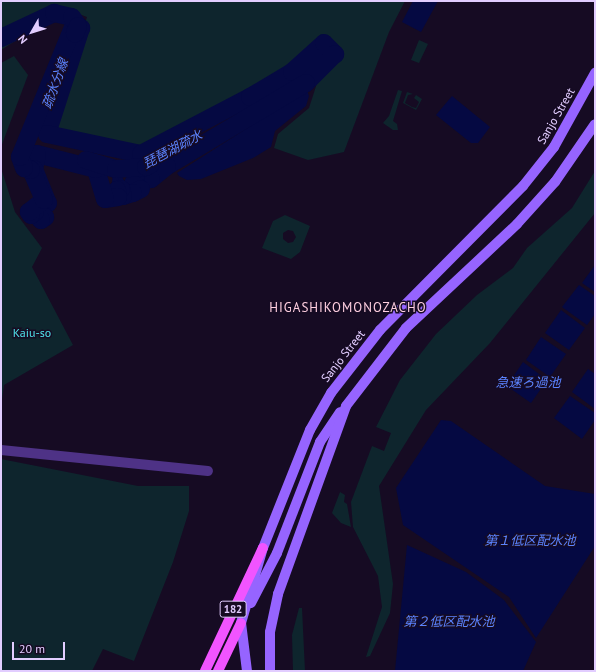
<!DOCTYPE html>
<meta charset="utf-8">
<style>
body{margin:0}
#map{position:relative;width:596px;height:672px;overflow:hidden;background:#160b23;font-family:"PT Sans","Noto Sans JP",sans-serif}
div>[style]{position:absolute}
.green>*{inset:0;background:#0e252d}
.water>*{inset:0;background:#050942}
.stream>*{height:5.5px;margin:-2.75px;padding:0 2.75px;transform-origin:2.75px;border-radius:2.75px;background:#050942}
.canal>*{height:18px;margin:-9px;padding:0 9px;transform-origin:9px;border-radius:9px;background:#050942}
.minor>*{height:10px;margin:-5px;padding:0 5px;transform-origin:5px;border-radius:5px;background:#4e3286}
.secondary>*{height:10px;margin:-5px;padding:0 5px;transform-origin:5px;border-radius:5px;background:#9664ff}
.primary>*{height:10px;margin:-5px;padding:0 5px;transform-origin:5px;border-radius:5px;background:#f154ff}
span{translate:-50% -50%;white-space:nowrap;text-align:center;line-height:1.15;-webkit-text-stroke:3px #160b23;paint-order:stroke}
.shield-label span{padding:1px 3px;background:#160b23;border:1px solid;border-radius:3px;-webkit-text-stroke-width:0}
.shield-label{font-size:11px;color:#e2cdff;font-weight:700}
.street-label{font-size:12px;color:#e2cdff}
.park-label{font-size:12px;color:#4fe3ea}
.water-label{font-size:13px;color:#5b83ff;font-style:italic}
.neighbourhood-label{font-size:13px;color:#ffcfe0;letter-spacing:1px}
.frame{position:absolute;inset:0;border:2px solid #e2cdff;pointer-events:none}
.north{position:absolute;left:12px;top:12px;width:40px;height:40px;-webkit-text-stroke:3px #160b23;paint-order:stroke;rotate:231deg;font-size:11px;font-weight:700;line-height:16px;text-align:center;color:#e2cdff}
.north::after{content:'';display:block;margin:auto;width:14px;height:18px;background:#e2cdff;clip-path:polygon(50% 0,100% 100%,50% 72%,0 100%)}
.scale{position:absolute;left:12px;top:642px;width:53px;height:18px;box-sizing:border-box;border:2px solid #e2cdff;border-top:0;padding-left:5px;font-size:12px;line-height:14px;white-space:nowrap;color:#e2cdff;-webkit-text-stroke:3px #160b23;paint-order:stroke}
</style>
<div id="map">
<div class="green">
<div style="clip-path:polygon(1px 1px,405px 1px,389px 32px,344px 152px,308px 160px,274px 148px,278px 134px,309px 108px,319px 77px,338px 54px,323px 40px,291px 71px,177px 135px,140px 151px,52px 131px,87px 17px,66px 9px,1px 50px)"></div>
<div style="clip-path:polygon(419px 40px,428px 44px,419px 63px,411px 60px)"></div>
<div style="clip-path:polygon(14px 56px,28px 75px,1px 147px,1px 63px)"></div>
<div style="clip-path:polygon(398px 90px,402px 91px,393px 121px,397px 124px,398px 130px,393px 130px,383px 123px,389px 116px)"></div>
<div style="clip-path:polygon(407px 92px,413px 94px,408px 95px,405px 103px,412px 107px,416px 108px,419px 102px,414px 98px,416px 95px,422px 99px,416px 110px,403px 103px)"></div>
<div style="clip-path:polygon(1px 168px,15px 212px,42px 248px,32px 267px,73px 345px,4px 385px,1px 407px)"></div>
<div style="clip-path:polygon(595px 171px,595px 213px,490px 343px,426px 410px,379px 486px,393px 584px,390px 613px,370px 656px,366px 657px,382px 607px,378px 576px,353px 527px,351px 502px,372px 446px,384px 451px,391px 433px,376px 427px,400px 380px,436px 334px,477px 295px,513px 268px,527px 248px,572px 208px)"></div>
<div style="clip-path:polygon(evenodd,285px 215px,310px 226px,300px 252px,291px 259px,262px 248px,273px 221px,285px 215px,288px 230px,293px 231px,296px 237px,293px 242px,288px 243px,283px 239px,283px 233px,288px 230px)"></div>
<div style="clip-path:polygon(1px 459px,138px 486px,189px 486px,189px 511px,173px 562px,134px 661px,103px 649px,92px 671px,1px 671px)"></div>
<div style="clip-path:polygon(340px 492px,345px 495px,344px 502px,347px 504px,351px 527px,341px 523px,332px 513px)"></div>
<div style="clip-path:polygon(299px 608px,302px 608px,305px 671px,293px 671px,292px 635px)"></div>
</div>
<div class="water">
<div style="clip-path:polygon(413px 1px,438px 1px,421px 32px,402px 22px)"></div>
<div style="clip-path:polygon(307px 90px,309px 96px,306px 106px,275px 131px,271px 147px,253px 158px,201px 179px,187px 180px,179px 176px,177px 173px)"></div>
<div style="clip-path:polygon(452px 96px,490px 127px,478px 143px,471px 143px,436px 115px)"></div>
<div style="clip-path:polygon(595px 265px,595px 292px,582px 283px)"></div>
<div style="clip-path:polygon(579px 285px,595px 296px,595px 314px,587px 325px,562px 307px)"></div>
<div style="clip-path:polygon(561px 310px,585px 328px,569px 350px,545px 333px)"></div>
<div style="clip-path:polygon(541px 337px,566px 354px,550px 377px,526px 360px)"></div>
<div style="clip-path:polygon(523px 362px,547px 380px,531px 403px,507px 386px)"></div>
<div style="clip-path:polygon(588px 369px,595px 374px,595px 409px,572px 392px)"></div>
<div style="clip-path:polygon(570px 396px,595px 413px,595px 420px,582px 439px,554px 418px)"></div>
<div style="clip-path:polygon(441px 420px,451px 421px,545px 486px,595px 494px,595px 546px,536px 638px,509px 597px,403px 525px,396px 488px)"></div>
<div style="clip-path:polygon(407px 545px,466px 572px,504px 600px,536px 642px,523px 671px,395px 671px)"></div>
</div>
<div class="stream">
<div style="left:116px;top:170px;width:28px;rotate:64deg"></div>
<div style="left:114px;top:198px;width:29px;rotate:-86deg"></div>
</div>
<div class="canal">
<div style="left:74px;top:25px;width:8px;rotate:23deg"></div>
<div style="left:81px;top:28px;width:111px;rotate:107.8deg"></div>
<div style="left:47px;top:134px;width:96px;rotate:12deg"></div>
<div style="left:141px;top:154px;width:123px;rotate:-27.6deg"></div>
<div style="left:250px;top:97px;width:49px;rotate:-30.8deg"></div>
<div style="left:292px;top:72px;width:43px;rotate:-42.2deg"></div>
<div style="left:324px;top:43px;width:16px;rotate:45deg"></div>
<div style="left:335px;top:54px;width:41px;rotate:135deg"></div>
<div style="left:306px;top:83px;width:162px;rotate:149.2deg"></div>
<div style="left:167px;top:166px;width:21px;rotate:141deg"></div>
<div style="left:151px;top:179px;width:15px;rotate:-176deg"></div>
<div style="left:136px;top:178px;width:7px;rotate:117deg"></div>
<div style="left:133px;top:184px;width:9px;rotate:32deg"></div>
<div style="left:141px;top:189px;width:9px;rotate:153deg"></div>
<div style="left:133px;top:193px;width:10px;rotate:163deg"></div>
<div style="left:123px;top:196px;width:7px;rotate:-106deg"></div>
<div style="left:121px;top:189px;width:4px;rotate:166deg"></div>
<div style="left:117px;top:190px;width:7px;rotate:82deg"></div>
<div style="left:118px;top:197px;width:13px;rotate:171deg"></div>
<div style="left:105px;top:199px;width:31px;rotate:-107deg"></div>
<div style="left:96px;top:169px;width:61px;rotate:-165.7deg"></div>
<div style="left:37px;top:154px;width:15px;rotate:101deg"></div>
<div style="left:34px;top:169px;width:37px;rotate:68deg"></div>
<div style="left:48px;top:203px;width:11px;rotate:139deg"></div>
<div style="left:40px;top:210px;width:9px;rotate:54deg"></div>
<div style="left:45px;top:217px;width:5px;rotate:143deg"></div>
<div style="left:41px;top:220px;width:10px;rotate:-127deg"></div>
<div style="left:35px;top:212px;width:5px;rotate:143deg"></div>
<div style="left:31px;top:215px;width:4px;rotate:-124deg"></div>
<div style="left:29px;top:212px;width:19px;rotate:-39deg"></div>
<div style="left:44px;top:200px;width:33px;rotate:-113deg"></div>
<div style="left:31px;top:170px;width:7px;rotate:-164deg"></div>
<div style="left:24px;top:168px;width:12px;rotate:-110deg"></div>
<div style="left:20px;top:157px;width:143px;rotate:-67.8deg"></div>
<div style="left:1px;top:38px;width:59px;rotate:-25.3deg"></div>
<div style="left:54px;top:13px;width:18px;rotate:13deg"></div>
<div style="left:72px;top:17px;width:11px;rotate:56deg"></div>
<div style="left:78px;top:26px;width:8px;rotate:113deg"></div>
<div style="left:86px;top:160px;width:31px;rotate:17deg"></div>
<div style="left:116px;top:169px;width:30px;rotate:-4deg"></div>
<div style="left:146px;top:167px;width:6px;rotate:-31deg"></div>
</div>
<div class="minor">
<div style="left:1px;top:450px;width:208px;rotate:5.8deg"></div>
</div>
<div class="secondary">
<div style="left:251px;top:603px;width:56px;rotate:-62.5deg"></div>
<div style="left:277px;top:553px;width:119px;rotate:-68.8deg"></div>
<div style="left:320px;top:442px;width:36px;rotate:-56deg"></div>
<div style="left:247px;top:671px;width:48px;rotate:-97.1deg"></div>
<div style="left:241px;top:623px;width:78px;rotate:-73.7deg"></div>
<div style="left:263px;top:548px;width:127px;rotate:-68.3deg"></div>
<div style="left:310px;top:430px;width:43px;rotate:-60.4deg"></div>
<div style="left:331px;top:393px;width:80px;rotate:-52.1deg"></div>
<div style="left:380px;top:330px;width:203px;rotate:-45.2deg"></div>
<div style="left:523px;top:186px;width:50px;rotate:-51.5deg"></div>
<div style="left:554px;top:147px;width:85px;rotate:-61deg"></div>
<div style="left:270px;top:671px;width:39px;rotate:-90deg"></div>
<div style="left:270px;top:632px;width:39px;rotate:-78deg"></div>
<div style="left:278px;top:594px;width:200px;rotate:-70.1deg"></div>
<div style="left:346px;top:406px;width:98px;rotate:-52.4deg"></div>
<div style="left:406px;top:328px;width:152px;rotate:-43.1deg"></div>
<div style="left:517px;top:224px;width:57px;rotate:-47.9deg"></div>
<div style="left:555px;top:182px;width:70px;rotate:-55.4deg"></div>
</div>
<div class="primary">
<div style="left:205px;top:671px;width:136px;rotate:-64.8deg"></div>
<div style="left:218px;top:671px;width:53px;rotate:-64.4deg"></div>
</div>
<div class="shield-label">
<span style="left:233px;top:609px">182</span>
</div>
<div class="street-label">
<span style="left:556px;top:116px;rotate:-60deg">Sanjo Street</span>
<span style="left:343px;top:356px;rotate:-52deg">Sanjo Street</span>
</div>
<div class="park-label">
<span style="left:32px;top:333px">Kaiu-so</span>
</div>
<div class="water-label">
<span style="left:56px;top:84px;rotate:-70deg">疏水分線</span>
<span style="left:173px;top:150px;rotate:-28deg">琵琶湖疏水</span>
<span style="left:528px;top:383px">急速ろ過池</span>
<span style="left:530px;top:541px">第１低区配水池</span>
<span style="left:449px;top:622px">第２低区配水池</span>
</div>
<div class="neighbourhood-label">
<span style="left:348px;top:308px">HIGASHIKOMONOZACHO</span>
</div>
<div class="frame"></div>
<div class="north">N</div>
<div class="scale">20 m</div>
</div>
